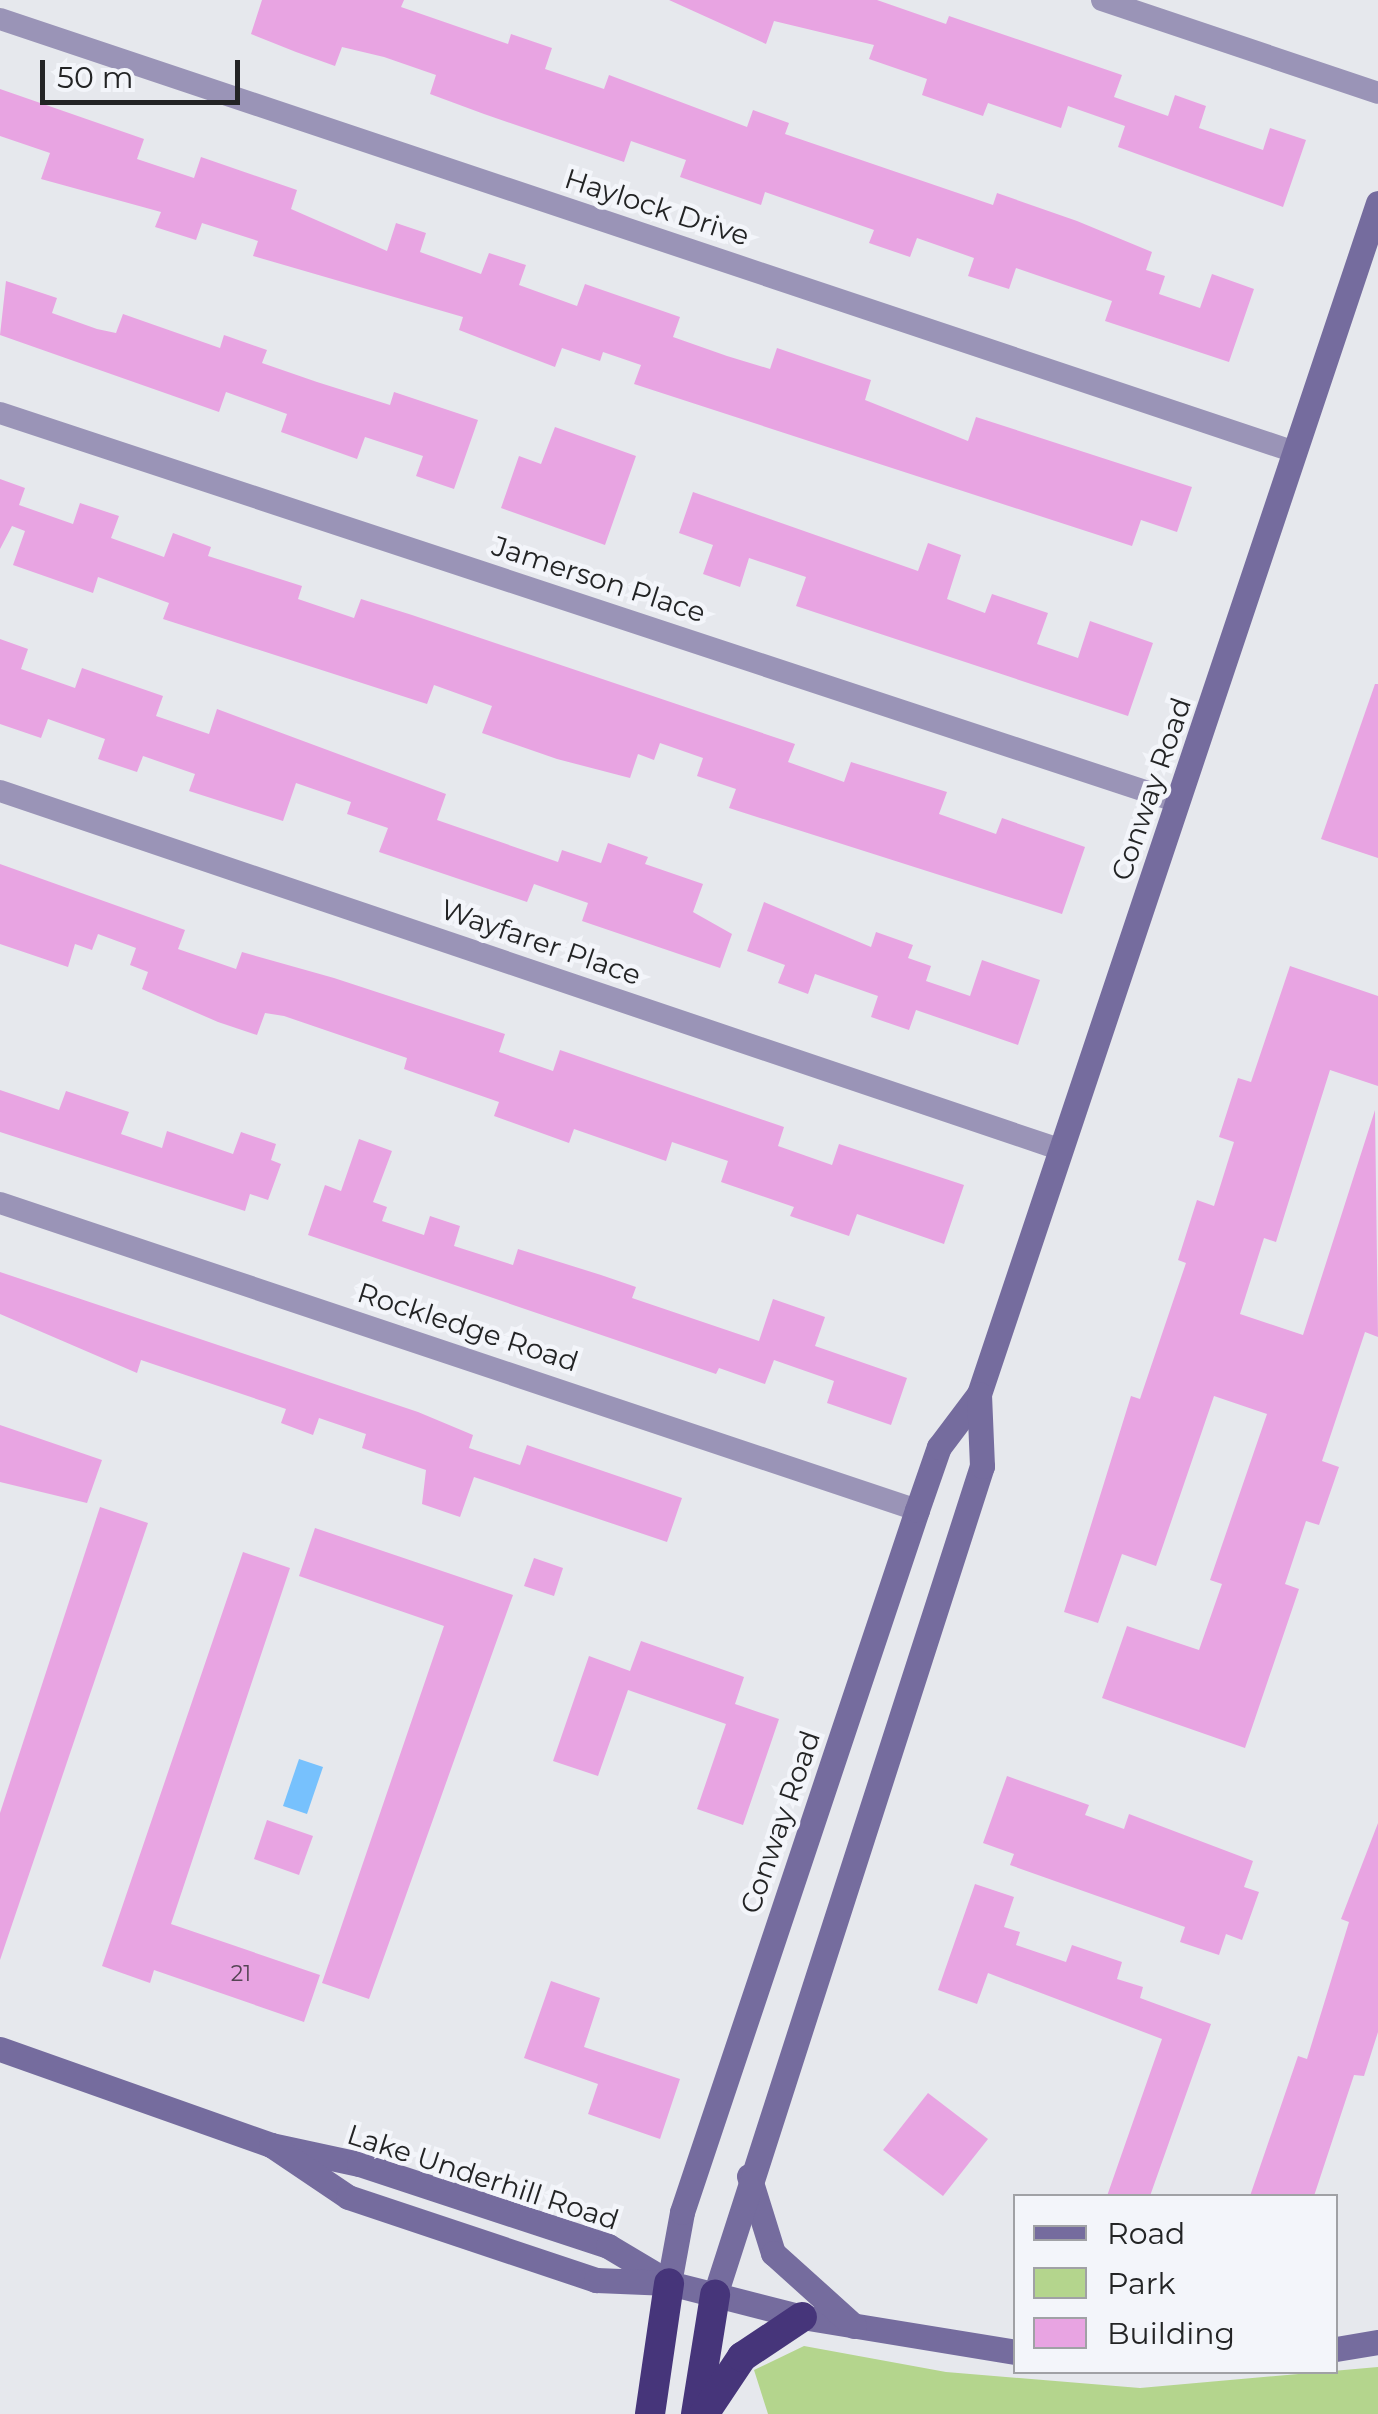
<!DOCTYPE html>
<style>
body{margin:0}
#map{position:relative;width:1378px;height:2414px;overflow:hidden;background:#e6e8ed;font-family:Montserrat,sans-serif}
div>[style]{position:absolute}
.green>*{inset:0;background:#b4d58d}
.water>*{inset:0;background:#77c1fd}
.building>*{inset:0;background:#e8a4e2}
.minor>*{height:22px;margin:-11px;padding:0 11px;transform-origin:11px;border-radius:11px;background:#9a94b7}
.secondary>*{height:25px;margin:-12.5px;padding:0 12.5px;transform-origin:12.5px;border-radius:12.5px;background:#756c9e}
.motorway>*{height:30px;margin:-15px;padding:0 15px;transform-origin:15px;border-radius:15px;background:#46357a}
span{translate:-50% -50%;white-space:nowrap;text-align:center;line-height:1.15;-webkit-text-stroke:9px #f3f5fa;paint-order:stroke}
.number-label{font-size:22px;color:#544454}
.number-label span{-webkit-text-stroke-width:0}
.street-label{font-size:28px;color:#232425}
.legend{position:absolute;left:1013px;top:2194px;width:325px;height:180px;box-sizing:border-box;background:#f3f5fa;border:2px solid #a0a1a5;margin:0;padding:12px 18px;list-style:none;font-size:30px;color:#232425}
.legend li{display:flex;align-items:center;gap:20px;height:50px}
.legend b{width:50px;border:2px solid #a0a1a5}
.scale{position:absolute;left:40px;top:60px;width:200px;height:45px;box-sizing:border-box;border:5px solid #232425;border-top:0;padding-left:12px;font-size:30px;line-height:35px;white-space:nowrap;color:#232425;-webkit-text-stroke:8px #f3f5fa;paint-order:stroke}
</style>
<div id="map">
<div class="green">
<div style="clip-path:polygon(804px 2346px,946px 2372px,1140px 2388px,1378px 2367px,1378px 2414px,768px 2414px,754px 2370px)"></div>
</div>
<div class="water">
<div style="clip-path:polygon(299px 1759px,323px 1767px,307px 1814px,283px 1806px)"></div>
</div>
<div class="building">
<div style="clip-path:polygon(262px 0,404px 0,401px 7px,508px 44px,511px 34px,552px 48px,545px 69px,604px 89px,609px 75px,747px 127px,753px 110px,789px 123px,785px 134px,993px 205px,997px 193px,1077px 221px,1152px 252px,1146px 270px,1165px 276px,1159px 294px,1200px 308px,1212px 274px,1254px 289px,1229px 362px,1105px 321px,1112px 301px,1016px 268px,1009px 289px,968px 276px,974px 258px,917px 238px,910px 257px,869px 243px,874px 230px,765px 192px,761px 205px,680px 177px,686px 160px,631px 141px,624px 162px,484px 114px,430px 94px,436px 75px,384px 57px,342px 47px,335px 66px,296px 52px,251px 34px)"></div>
<div style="clip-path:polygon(669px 0,877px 0,946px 24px,949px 16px,1122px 75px,1114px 97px,1168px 116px,1175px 95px,1206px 106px,1199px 128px,1263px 150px,1270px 128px,1306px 140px,1283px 207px,1118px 147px,1125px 126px,1068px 106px,1061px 128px,988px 103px,983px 116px,922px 95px,927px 79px,869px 59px,874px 45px,774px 21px,766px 44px)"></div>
<div style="clip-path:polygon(0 89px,144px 139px,137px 159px,194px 178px,201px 157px,297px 190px,291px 209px,387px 251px,396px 223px,426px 233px,420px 252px,481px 274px,489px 253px,526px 265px,519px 285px,577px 306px,585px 284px,680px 317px,673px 337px,727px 356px,770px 369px,777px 348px,871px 380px,865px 400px,968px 441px,976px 417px,1192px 487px,1177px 532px,1141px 520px,1132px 546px,634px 384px,641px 365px,603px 352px,600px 361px,562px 348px,555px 367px,459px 330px,463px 317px,253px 256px,258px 241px,202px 223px,196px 240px,155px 227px,161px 212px,41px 179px,50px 153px,0 136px)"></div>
<div style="clip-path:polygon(6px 281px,57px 298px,52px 313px,97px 329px,116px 333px,123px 314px,220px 348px,224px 335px,267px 350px,262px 363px,317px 382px,390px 405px,394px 392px,478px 420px,454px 489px,416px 476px,423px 456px,365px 437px,357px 459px,281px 432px,287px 414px,226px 392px,219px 412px,0 335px)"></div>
<div style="clip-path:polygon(555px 427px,636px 456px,605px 545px,501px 508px,519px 456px,541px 464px)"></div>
<div style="clip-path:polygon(0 479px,25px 488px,19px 505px,73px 524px,80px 503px,119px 516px,111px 538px,164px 557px,173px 533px,211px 547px,208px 556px,302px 586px,298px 599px,354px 618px,361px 599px,412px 615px,795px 744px,788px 762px,844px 782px,851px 762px,947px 792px,939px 814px,996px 834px,1002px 818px,1085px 847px,1062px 914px,729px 808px,736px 789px,697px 776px,703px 758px,660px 743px,654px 760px,638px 754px,630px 778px,557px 759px,482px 733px,492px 706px,434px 685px,427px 704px,163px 619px,169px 603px,98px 577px,93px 593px,13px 565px,25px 531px,12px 526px,0 549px)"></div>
<div style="clip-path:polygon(693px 492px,918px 571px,928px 543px,961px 555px,947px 599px,985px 613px,992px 594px,1048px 613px,1037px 644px,1078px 658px,1090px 621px,1153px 643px,1128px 716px,796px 606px,806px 577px,749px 558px,740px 587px,703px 574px,713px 545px,679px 533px)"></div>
<div style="clip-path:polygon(0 639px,28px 649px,21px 669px,75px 688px,82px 668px,163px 696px,156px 716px,209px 734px,217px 709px,446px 794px,437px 820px,558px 862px,562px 850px,601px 863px,608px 843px,648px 857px,645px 864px,703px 884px,693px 912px,732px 934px,720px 968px,582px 921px,588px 903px,534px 884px,527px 902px,379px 852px,388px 828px,347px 814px,351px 802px,296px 783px,283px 821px,189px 791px,195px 774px,143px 756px,137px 772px,98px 759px,105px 739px,48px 719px,41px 738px,0 724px)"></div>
<div style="clip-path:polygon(1375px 684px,1378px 684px,1378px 858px,1321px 839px)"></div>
<div style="clip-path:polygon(0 864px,185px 930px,178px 949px,236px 969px,242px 952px,334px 978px,505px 1034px,499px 1052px,553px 1071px,560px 1050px,784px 1127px,778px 1146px,832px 1165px,839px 1144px,964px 1185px,944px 1244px,857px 1214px,849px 1236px,790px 1216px,794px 1207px,721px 1182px,728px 1161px,672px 1142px,666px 1161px,574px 1129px,569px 1143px,494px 1116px,499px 1102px,404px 1069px,407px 1058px,284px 1016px,265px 1013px,257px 1035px,218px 1022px,142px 989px,148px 972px,130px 965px,136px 948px,98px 934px,92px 950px,75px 944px,68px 967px,0 944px)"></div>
<div style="clip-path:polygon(764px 902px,871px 947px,876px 932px,913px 945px,908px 958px,931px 966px,926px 981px,970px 996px,982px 960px,1040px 980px,1018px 1045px,916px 1010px,909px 1030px,871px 1017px,878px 996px,815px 974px,808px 994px,778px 983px,785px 965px,747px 951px)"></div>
<div style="clip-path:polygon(1290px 966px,1378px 996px,1378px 1086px,1330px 1070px,1276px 1242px,1264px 1238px,1240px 1314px,1303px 1335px,1375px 1110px,1378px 1337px,1365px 1332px,1322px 1461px,1339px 1467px,1319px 1525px,1306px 1521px,1285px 1584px,1299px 1589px,1245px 1748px,1102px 1698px,1127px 1626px,1199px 1650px,1222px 1584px,1210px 1580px,1267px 1414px,1214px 1396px,1156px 1566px,1122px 1554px,1098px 1623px,1064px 1612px,1131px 1396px,1140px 1399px,1186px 1263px,1178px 1260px,1197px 1200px,1214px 1206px,1234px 1142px,1219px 1137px,1238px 1078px,1251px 1082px)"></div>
<div style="clip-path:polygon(0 1090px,59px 1110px,66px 1091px,129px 1112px,121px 1134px,162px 1148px,167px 1131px,233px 1154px,241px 1132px,276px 1144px,271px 1160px,281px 1164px,268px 1200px,250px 1194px,245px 1211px,0 1132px)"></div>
<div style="clip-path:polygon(359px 1139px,392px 1151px,373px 1202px,387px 1207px,382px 1221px,424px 1235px,430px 1216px,460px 1226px,454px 1246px,513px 1265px,518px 1249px,601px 1275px,636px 1287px,632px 1298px,759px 1341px,773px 1299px,825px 1317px,815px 1346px,907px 1378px,891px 1425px,827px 1403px,834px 1381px,774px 1360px,765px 1384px,719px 1368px,716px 1374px,308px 1235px,325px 1185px,341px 1191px)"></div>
<div style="clip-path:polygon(0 1272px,418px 1412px,473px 1435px,469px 1448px,520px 1465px,527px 1445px,682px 1498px,667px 1542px,474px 1477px,460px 1517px,422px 1504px,426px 1470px,362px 1448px,366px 1434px,319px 1418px,313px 1435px,281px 1423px,286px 1409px,141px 1360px,137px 1373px,0 1314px)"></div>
<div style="clip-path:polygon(0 1425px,102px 1460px,87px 1503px,0 1482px)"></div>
<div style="clip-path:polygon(100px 1507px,148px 1523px,0 1960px,0 1813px)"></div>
<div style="clip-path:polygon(315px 1528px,513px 1595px,369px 1999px,322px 1983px,444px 1626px,299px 1576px)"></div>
<div style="clip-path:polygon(243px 1552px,290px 1568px,171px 1924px,320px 1975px,304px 2022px,154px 1970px,150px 1983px,102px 1966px)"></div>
<div style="clip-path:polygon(534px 1558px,563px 1568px,554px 1596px,524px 1586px)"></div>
<div style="clip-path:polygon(641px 1641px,744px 1677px,735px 1704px,779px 1719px,743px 1825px,697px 1809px,726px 1724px,628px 1690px,598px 1776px,553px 1761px,589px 1656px,630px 1671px)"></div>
<div style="clip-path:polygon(1007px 1776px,1089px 1805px,1085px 1815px,1124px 1829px,1129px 1814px,1253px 1861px,1244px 1887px,1259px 1892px,1242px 1940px,1226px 1934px,1219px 1955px,1180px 1942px,1185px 1927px,1010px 1865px,1014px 1854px,983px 1843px)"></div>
<div style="clip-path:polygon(267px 1820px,313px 1836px,299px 1875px,254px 1859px)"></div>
<div style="clip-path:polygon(1378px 1823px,1378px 2032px,1364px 2076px,1354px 2075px,1314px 2196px,1250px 2196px,1298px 2056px,1307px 2059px,1349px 1922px,1341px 1919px)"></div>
<div style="clip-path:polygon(975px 1884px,1014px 1897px,1004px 1927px,1020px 1932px,1016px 1945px,1066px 1962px,1072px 1945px,1122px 1962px,1117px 1979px,1143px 1987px,1140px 1998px,1211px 2024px,1150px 2196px,1107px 2196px,1162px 2039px,988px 1973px,977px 2004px,938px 1990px)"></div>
<div style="clip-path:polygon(551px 1981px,600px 1998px,584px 2047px,680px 2079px,660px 2139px,588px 2114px,598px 2084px,524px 2058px)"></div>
<div style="clip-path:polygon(928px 2093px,988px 2139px,943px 2196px,883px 2150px)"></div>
</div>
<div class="minor">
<div style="left:1102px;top:0;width:291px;rotate:18.6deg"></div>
<div style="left:0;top:19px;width:1365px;rotate:18.49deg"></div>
<div style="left:0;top:413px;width:1241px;rotate:18.27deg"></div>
<div style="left:0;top:791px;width:1121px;rotate:18.68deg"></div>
<div style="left:0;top:1203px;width:967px;rotate:18.51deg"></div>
</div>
<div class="secondary">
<div style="left:0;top:2049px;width:288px;rotate:19.5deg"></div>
<div style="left:271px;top:2145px;width:90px;rotate:12.2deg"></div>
<div style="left:359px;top:2164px;width:262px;rotate:18.2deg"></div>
<div style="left:608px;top:2246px;width:66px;rotate:30.8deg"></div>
<div style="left:271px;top:2145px;width:93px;rotate:34deg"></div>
<div style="left:348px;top:2197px;width:262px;rotate:18.5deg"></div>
<div style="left:596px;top:2280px;width:73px;rotate:2.4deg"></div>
<div style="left:669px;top:2283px;width:137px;rotate:14.3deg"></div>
<div style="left:802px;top:2317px;width:217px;rotate:9.3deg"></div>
<div style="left:749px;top:2176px;width:81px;rotate:72.7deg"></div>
<div style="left:773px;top:2253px;width:109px;rotate:42deg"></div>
<div style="left:669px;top:2283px;width:72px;rotate:-79.6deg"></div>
<div style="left:682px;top:2212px;width:740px;rotate:-71.49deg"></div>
<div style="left:917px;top:1510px;width:67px;rotate:-70.8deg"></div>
<div style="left:939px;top:1447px;width:66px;rotate:-53deg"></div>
<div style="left:979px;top:1394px;width:1256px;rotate:-71.48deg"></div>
<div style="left:715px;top:2295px;width:871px;rotate:-72.15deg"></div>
<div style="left:982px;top:1466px;width:72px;rotate:-92.4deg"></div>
<div style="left:1336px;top:2349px;width:43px;rotate:-9.5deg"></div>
</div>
<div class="motorway">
<div style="left:650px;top:2414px;width:132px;rotate:-81.7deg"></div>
<div style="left:696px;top:2414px;width:121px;rotate:-80.9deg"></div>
<div style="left:704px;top:2414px;width:69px;rotate:-56.3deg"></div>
<div style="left:742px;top:2357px;width:72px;rotate:-33.7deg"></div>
</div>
<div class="number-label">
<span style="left:241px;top:1974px">21</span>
</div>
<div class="street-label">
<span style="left:657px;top:207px;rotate:18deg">Haylock Drive</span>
<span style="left:599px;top:579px;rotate:18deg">Jamerson Place</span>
<span style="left:1151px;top:789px;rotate:-71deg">Conway Road</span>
<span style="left:541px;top:942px;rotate:19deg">Wayfarer Place</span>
<span style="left:468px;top:1327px;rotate:18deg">Rockledge Road</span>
<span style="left:780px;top:1822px;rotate:-71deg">Conway Road</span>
<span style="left:483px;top:2177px;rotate:18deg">Lake Underhill Road</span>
</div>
<ul class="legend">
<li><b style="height:12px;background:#756c9e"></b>Road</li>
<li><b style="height:28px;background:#b4d58d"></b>Park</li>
<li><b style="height:28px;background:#e8a4e2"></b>Building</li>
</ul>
<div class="scale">50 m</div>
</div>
